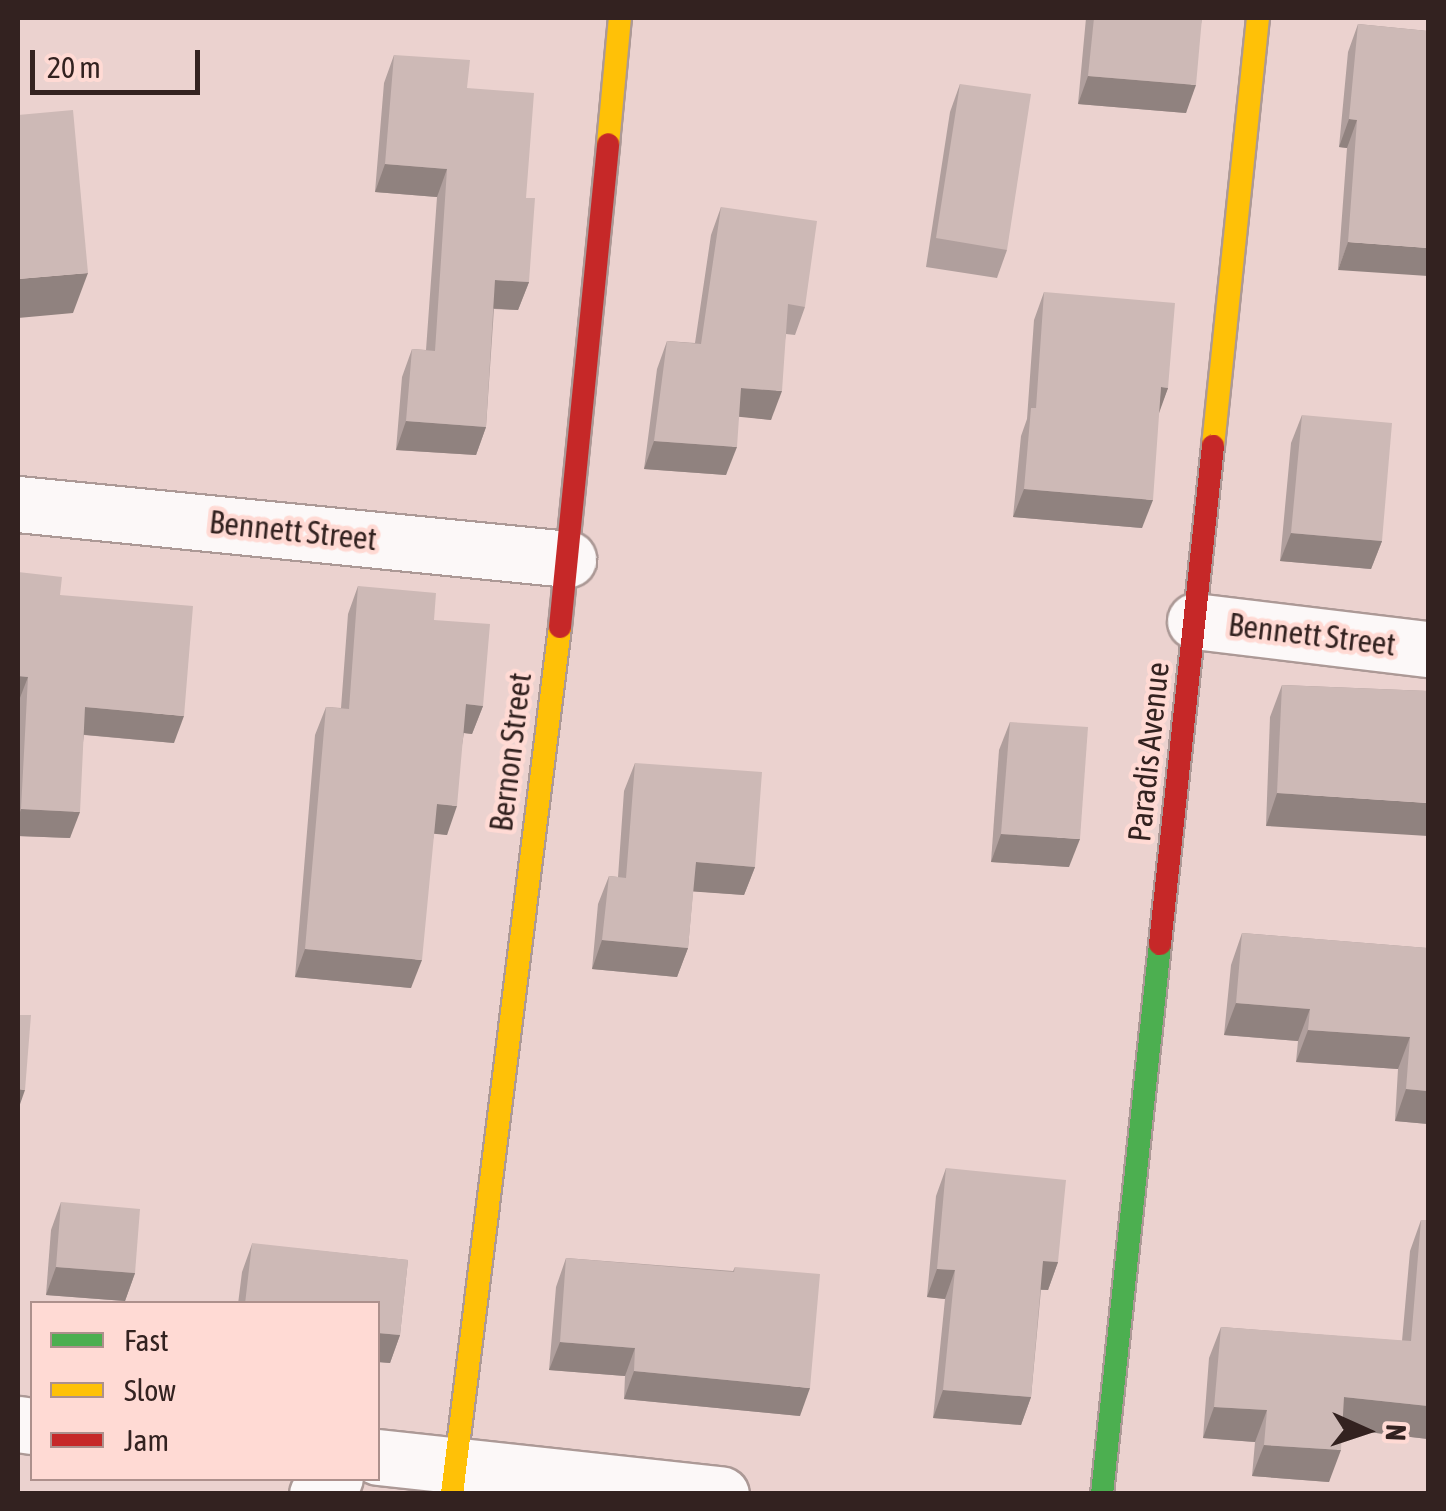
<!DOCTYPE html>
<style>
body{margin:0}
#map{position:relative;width:1446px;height:1511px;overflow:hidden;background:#ebd2cf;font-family:"Asap Condensed",sans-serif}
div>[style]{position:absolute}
.roads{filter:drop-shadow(2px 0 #ac9996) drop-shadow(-2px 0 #ac9996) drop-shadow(0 2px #ac9996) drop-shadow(0 -2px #ac9996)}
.street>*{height:55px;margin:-27.5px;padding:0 27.5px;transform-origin:27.5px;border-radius:27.5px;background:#fcf8f8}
.fast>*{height:22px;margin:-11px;padding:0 11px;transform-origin:11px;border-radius:11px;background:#4caf50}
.slow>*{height:22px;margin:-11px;padding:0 11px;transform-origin:11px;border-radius:11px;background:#ffc107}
.jam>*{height:22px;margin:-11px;padding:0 11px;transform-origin:11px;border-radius:11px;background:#c62828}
.wall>*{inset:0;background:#b09f9d}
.shaded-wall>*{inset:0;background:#90827f}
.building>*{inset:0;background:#cdb9b6}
span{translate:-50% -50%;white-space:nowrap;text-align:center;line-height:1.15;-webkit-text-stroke:9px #ffdad4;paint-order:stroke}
.street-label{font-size:32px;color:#332220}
.frame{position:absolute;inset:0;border:20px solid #332220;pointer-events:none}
.legend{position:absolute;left:30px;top:1301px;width:350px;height:180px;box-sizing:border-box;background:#ffdad4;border:2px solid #ad908c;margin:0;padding:12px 18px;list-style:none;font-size:30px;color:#332220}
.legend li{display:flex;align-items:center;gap:20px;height:50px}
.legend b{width:50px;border:2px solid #ad908c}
.north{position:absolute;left:1316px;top:1381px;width:100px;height:100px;-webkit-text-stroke:8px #ffdad4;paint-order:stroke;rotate:93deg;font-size:28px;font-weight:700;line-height:40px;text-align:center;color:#332220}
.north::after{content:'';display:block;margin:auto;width:35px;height:45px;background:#332220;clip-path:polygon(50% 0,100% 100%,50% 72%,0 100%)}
.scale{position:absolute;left:30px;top:50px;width:170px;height:45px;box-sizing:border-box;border:5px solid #332220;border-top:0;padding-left:12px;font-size:30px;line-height:35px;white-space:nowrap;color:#332220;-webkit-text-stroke:8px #ffdad4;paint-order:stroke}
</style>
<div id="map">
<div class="roads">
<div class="street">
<div style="left:18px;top:504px;width:553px;rotate:5.71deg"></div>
<div style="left:1195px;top:621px;width:235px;rotate:6.9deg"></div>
<div style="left:18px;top:1424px;width:14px;rotate:8deg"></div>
<div style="left:378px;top:1457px;width:345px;rotate:6.2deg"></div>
<div style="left:317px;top:1494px;width:24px;rotate:-42deg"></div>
</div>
<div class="fast">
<div style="left:1102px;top:1494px;width:553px;rotate:-83.98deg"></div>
</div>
<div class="slow">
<div style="left:608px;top:144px;width:127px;rotate:-84.6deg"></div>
<div style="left:1213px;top:446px;width:430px;rotate:-84deg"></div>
<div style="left:452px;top:1494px;width:874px;rotate:-82.9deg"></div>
</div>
<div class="jam">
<div style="left:560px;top:627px;width:485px;rotate:-84.3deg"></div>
<div style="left:1160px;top:944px;width:501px;rotate:-83.93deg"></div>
</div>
</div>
<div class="wall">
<div style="clip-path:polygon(1086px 18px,1202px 18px,1186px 113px,1078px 104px)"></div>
<div style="clip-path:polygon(1358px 24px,1428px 31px,1338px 270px,1347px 148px,1339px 147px,1348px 52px)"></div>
<div style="clip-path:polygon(394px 55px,467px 88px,526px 198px,529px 282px,518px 310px,494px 309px,486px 427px,476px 455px,396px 450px,402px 377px,412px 349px,426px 350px,437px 197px,375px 192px,384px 83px)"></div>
<div style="clip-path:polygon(960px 84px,1007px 250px,997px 278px,926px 267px,950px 112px)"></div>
<div style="clip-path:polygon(721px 207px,805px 307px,795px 335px,786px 334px,771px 420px,739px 416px,726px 475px,644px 469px,657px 369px,667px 341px,695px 343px,711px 235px)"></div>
<div style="clip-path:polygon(1044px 292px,1168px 388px,1159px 411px,1142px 528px,1013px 517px,1021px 436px,1027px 419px,1034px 320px)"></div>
<div style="clip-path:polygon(1302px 415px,1382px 541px,1371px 569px,1280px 561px,1291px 443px)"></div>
<div style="clip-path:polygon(18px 572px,60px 595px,174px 743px,84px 735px,70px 838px,18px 836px)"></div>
<div style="clip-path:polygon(358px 586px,434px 620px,483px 706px,472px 734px,464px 733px,447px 835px,434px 833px,411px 988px,295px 977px,315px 735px,326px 707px,341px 708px,348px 614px)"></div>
<div style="clip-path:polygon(1282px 685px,1428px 691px,1266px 826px,1270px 717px)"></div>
<div style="clip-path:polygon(1010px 722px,1069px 867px,991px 862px,999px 750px)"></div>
<div style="clip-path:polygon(635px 763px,755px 867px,744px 895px,693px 891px,688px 948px,677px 977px,592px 969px,598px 904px,609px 876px,618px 877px,624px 791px)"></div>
<div style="clip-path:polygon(1242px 933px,1427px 948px,1428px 936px,1428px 1124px,1395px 1121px,1398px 1069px,1296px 1062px,1298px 1041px,1224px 1035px,1231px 965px)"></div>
<div style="clip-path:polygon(946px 1168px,1058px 1262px,1048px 1290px,1041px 1290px,1031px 1397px,1021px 1425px,933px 1418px,945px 1299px,927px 1297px,936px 1196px)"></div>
<div style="clip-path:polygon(61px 1202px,135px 1273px,125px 1301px,46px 1295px,51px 1230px)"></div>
<div style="clip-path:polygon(1421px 1220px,1428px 1220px,1428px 1439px,1342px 1429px,1329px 1482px,1252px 1476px,1255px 1442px,1203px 1438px,1209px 1358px,1221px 1327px,1402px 1341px,1410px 1251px)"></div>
<div style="clip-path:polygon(252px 1244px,408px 1260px,400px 1335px,390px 1363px,378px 1362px,378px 1304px,238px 1304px,242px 1272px)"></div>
<div style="clip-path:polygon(566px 1258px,733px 1271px,735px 1267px,800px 1416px,624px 1399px,625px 1376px,549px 1370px,556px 1287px)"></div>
</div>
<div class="shaded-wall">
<div style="clip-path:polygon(1088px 76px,1196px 85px,1186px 113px,1078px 104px)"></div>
<div style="clip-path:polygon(1349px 119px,1357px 120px,1347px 148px,1339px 147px)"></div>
<div style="clip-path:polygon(385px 164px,447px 169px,437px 197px,375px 192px)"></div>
<div style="clip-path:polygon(1348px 242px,1428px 248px,1428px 276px,1338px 270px)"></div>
<div style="clip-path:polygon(88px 273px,73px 313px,18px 318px,18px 279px)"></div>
<div style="clip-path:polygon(495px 280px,529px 282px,518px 310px,485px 308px)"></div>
<div style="clip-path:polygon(1161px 387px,1168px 388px,1158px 416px)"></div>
<div style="clip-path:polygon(741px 388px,782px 391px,771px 420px,731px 416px)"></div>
<div style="clip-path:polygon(406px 421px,486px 427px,476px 455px,396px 450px)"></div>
<div style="clip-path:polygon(654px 441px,737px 447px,726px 475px,644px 469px)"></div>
<div style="clip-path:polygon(1024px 489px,1153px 500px,1142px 528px,1013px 517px)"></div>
<div style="clip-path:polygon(1291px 533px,1382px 541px,1371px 569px,1280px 561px)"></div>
<div style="clip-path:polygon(18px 676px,28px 677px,18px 703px)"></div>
<div style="clip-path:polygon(466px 704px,483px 706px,472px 734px,456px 732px)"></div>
<div style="clip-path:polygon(85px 707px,184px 716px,174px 743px,76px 734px)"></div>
<div style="clip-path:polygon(1277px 793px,1428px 803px,1428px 836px,1266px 826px)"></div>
<div style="clip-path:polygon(437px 804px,457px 806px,447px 835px,426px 833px)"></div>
<div style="clip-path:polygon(21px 809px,80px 812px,70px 838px,18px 836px,18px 818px)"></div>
<div style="clip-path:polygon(1001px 834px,1080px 839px,1069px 867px,991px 862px)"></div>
<div style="clip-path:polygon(696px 862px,755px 867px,744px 895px,686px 891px)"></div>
<div style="clip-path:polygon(602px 940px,688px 948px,677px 977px,592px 969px)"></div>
<div style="clip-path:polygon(305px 949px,422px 960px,411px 988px,295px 977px)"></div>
<div style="clip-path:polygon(1236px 1003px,1310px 1009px,1298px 1041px,1224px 1035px)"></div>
<div style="clip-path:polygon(1308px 1030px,1410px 1037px,1398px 1069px,1296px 1062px)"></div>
<div style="clip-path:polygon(18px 1089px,25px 1090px,18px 1110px)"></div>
<div style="clip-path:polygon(1406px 1089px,1428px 1091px,1428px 1124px,1395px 1121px)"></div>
<div style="clip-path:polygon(1043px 1261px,1058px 1262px,1048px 1290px,1033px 1289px)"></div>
<div style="clip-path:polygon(56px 1267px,135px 1273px,125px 1301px,46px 1295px)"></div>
<div style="clip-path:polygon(937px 1269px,955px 1270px,945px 1299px,927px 1297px)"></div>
<div style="clip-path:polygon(378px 1333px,400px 1335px,390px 1363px,378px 1362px)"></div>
<div style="clip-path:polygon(560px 1342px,635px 1348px,625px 1376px,549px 1370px)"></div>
<div style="clip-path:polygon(634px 1371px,810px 1388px,800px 1416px,624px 1399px)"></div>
<div style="clip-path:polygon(943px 1390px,1031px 1397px,1021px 1425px,933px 1418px)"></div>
<div style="clip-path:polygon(1344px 1397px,1428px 1406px,1428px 1439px,1333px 1428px)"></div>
<div style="clip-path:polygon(1214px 1407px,1267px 1410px,1255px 1442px,1203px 1438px)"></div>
<div style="clip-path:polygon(1264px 1445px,1341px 1450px,1329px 1482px,1252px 1476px)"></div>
</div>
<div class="building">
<div style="clip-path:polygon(1094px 18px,1202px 18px,1196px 85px,1088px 76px)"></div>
<div style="clip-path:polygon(1358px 24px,1428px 31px,1428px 248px,1348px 242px,1357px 120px,1349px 119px)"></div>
<div style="clip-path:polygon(394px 55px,470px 60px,467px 88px,534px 93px,526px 198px,535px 198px,529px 282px,495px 280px,486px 427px,406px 421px,412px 349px,435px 351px,447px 169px,385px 164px)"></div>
<div style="clip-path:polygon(960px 84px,1031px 94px,1007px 250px,936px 238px)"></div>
<div style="clip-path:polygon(73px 110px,88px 273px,18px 279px,18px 115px)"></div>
<div style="clip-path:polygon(721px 207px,817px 221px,805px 307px,788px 304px,782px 391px,741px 388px,737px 447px,654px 441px,667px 341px,701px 344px)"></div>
<div style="clip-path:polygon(1044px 292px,1175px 303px,1168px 388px,1161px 387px,1153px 500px,1024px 489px,1031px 408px,1036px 408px)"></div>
<div style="clip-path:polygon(1302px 415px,1392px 423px,1382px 541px,1291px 533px)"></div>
<div style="clip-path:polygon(18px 572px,62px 577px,60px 595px,193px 606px,184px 716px,85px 707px,80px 812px,21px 809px,28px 677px,18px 676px)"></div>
<div style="clip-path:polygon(358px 586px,436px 593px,434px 620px,490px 624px,483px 706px,466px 704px,457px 806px,437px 804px,422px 960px,305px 949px,326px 707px,349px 709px)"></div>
<div style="clip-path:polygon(1282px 685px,1428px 691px,1428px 803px,1277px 793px)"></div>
<div style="clip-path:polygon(1010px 722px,1088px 727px,1080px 839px,1001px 834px)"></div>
<div style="clip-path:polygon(635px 763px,762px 772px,755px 867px,696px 862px,688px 948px,602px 940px,609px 876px,626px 878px)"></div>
<div style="clip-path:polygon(1242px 933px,1428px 948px,1428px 1091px,1406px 1089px,1410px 1037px,1308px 1030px,1310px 1009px,1236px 1003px)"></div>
<div style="clip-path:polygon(18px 1015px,31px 1015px,25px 1090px,18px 1089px)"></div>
<div style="clip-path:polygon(946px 1168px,1066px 1180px,1058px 1262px,1043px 1261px,1031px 1397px,943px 1390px,955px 1270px,937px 1269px)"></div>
<div style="clip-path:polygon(61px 1202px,140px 1209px,135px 1273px,56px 1267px)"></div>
<div style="clip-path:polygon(1421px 1220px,1428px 1220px,1428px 1406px,1344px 1397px,1341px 1450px,1264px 1445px,1267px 1410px,1214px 1407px,1221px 1327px,1411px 1341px)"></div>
<div style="clip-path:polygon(252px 1243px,408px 1260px,400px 1335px,378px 1333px,378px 1304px,245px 1304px)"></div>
<div style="clip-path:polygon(566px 1258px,734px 1272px,735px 1267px,820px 1274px,810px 1388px,634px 1371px,635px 1348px,560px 1342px)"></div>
</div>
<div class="street-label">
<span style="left:293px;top:531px;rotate:6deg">Bennett Street</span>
<span style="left:1312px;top:635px;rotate:7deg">Bennett Street</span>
<span style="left:511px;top:752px;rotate:-83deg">Bernon Street</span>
<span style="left:1149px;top:752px;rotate:-84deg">Paradis Avenue</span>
</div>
<div class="frame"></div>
<ul class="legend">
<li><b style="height:12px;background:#4caf50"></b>Fast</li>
<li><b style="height:12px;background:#ffc107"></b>Slow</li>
<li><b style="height:12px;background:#c62828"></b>Jam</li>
</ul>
<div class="north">N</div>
<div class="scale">20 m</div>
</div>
